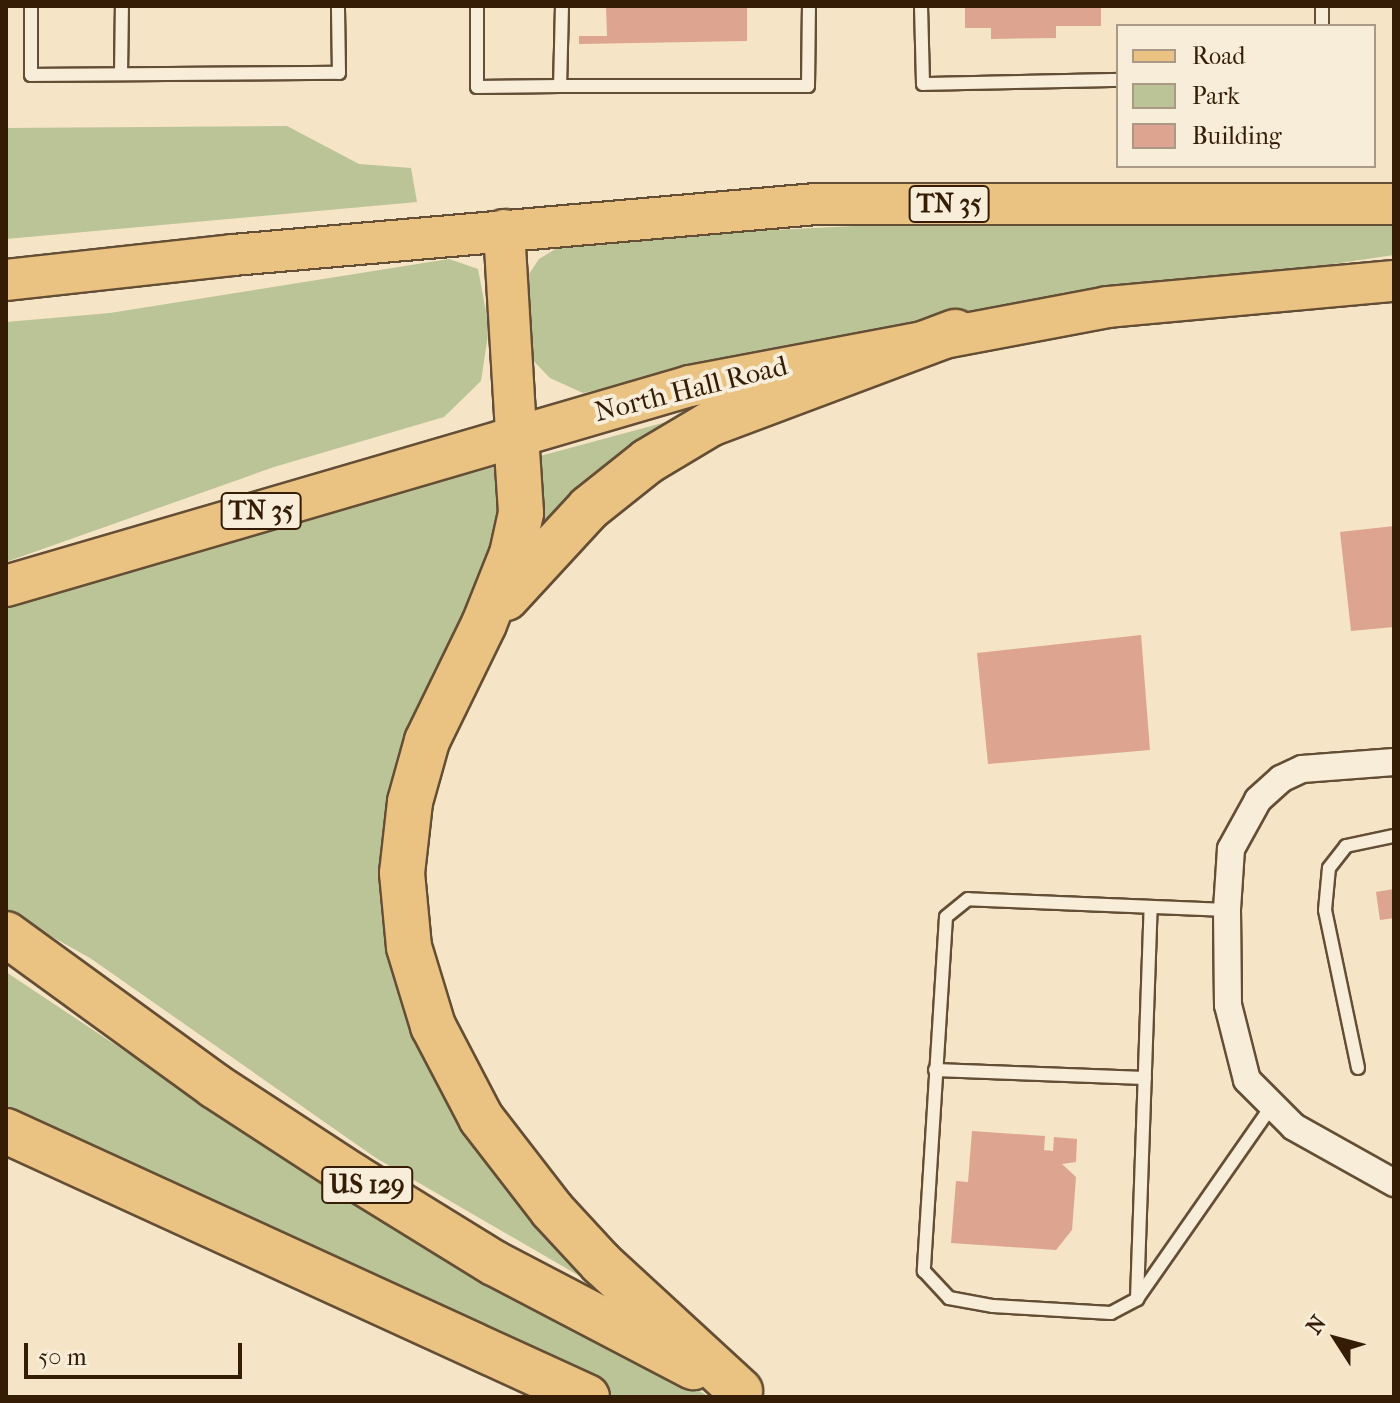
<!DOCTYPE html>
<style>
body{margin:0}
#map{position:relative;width:1400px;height:1403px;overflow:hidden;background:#f5e4c5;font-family:"IM FELL French Canon",serif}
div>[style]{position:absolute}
.green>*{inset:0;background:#bac496}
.building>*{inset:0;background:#dda490}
.roads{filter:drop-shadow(2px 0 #644e35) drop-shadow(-2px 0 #644e35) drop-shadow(0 2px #644e35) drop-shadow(0 -2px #644e35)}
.service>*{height:12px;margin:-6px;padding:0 6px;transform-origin:6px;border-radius:6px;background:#f8edd9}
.minor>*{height:26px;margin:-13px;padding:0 13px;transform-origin:13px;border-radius:13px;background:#f8edd9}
.primary>*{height:40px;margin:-20px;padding:0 20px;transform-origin:20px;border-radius:20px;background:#eac282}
.trunk>*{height:44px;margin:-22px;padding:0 22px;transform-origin:22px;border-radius:22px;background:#eac282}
span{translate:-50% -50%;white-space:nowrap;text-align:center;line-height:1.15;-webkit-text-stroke:8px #f8edd9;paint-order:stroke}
.shield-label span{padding:2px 6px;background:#f8edd9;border:2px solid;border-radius:6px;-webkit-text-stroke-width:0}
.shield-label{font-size:26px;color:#341c05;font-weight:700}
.street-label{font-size:28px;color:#341c05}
.frame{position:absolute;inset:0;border:8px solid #341c05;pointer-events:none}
.legend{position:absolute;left:1116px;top:24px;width:260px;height:144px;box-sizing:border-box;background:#f8edd9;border:2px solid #aa9984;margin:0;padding:10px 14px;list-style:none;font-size:24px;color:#341c05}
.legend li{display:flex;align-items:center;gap:16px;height:40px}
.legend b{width:40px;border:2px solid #aa9984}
.north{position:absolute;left:1296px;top:1299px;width:80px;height:80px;-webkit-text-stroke:6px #f8edd9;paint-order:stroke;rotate:306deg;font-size:22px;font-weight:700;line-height:32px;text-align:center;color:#341c05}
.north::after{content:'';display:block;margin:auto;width:28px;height:36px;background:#341c05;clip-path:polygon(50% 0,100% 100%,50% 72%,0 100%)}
.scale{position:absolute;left:24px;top:1343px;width:218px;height:36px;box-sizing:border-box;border:4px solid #341c05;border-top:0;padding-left:10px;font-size:24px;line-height:28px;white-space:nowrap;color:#341c05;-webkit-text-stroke:6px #f8edd9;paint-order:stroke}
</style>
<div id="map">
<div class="green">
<div style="clip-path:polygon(287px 126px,359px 164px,411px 168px,417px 202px,6px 239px,6px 128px)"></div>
<div style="clip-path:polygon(1394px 220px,1394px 255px,848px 335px,583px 393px,550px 378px,525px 352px,525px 280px,539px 259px,562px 245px,602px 238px,897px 224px)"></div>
<div style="clip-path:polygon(449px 259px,478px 269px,489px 328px,481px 381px,444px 417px,274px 467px,6px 562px,6px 322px,110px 313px)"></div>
<div style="clip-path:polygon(718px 408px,540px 538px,529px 459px)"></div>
<div style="clip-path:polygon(509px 463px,511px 491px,390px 949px,551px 1240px,583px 1278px,376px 1158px,90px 958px,6px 911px,6px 598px)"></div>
<div style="clip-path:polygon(6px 972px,335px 1191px,710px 1397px,613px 1397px,213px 1203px,6px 1111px)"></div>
</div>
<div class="building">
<div style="clip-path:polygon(606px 6px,747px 6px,747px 41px,579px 44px,579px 36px,607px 36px)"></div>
<div style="clip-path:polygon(965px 6px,1101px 6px,1101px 26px,1056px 26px,1056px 38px,991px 39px,991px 28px,965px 28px)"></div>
<div style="clip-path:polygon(1394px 526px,1394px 627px,1351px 631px,1340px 532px)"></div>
<div style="clip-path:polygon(1141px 635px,1150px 750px,988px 764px,977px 653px)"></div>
<div style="clip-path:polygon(1394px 889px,1394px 918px,1380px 920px,1376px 892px)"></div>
<div style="clip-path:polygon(972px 1131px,1045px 1136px,1044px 1150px,1053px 1151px,1054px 1137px,1077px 1139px,1076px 1162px,1062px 1164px,1076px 1177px,1072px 1230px,1056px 1250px,951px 1243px,956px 1181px,968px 1182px)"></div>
</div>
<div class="roads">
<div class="service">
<div style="left:31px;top:6px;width:69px;rotate:90deg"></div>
<div style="left:31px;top:75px;width:308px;rotate:-0.4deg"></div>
<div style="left:339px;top:73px;width:67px;rotate:-90.9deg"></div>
<div style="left:477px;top:6px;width:81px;rotate:90deg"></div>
<div style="left:477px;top:87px;width:83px;rotate:-0.7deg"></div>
<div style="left:562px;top:6px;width:80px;rotate:91.4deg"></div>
<div style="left:560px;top:86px;width:248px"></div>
<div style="left:808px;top:86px;width:80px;rotate:-89.3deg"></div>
<div style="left:921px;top:6px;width:78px;rotate:88.5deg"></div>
<div style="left:923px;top:84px;width:195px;rotate:-1.2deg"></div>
<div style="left:1322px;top:6px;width:20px;rotate:90deg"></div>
<div style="left:121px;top:74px;width:68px;rotate:-89.2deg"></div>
<div style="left:1227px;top:910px;width:259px;rotate:-177.6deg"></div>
<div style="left:968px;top:899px;width:28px;rotate:141deg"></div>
<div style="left:946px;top:917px;width:355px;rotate:93.6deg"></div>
<div style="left:924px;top:1271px;width:37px;rotate:47deg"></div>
<div style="left:949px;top:1298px;width:45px;rotate:10.3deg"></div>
<div style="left:993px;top:1306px;width:118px;rotate:3.4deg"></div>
<div style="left:1111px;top:1313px;width:30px;rotate:-28deg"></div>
<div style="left:1137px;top:1299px;width:233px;rotate:-55.1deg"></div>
<div style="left:1358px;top:1068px;width:161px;rotate:-101.8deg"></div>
<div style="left:1325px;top:910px;width:42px;rotate:-84.6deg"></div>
<div style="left:1329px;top:868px;width:28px;rotate:-52deg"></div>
<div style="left:1346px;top:846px;width:49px;rotate:-11.8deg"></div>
<div style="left:935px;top:1070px;width:210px;rotate:2.2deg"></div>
<div style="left:1137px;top:1299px;width:392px;rotate:-88deg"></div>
</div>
<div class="minor">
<div style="left:1394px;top:762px;width:92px;rotate:175.6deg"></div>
<div style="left:1302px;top:769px;width:23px;rotate:155deg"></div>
<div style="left:1281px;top:779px;width:31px;rotate:138deg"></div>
<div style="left:1258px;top:800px;width:56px;rotate:118.9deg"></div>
<div style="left:1231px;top:849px;width:61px;rotate:93.8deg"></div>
<div style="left:1227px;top:910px;width:95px;rotate:89.4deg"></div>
<div style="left:1228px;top:1005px;width:77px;rotate:75.8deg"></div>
<div style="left:1247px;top:1080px;width:66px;rotate:45deg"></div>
<div style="left:1294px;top:1127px;width:115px;rotate:29.2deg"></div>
</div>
<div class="primary">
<div style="left:504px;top:230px;width:205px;rotate:86.6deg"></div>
<div style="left:6px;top:280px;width:228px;rotate:-6.3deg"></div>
<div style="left:233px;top:255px;width:585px;rotate:-5deg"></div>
<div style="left:816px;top:204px;width:578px"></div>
<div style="left:6px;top:586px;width:713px;rotate:-16.3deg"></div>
<div style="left:690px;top:386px;width:424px;rotate:-10.7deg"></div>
<div style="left:1107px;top:307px;width:288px;rotate:-5.2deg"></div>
</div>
<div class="trunk">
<div style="left:516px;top:435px;width:78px;rotate:86.3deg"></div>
<div style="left:521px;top:513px;width:42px;rotate:102.4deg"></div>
<div style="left:512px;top:554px;width:75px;rotate:111.8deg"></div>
<div style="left:484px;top:624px;width:130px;rotate:116deg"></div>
<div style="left:427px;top:741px;width:63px;rotate:105.6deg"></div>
<div style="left:410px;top:802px;width:71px;rotate:96.4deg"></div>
<div style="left:402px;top:873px;width:74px;rotate:84.6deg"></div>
<div style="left:409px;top:947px;width:83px;rotate:73.1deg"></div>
<div style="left:433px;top:1026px;width:104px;rotate:62.4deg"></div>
<div style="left:481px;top:1118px;width:116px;rotate:52.3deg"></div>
<div style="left:552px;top:1210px;width:72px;rotate:47.2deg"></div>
<div style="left:601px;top:1263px;width:189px;rotate:42.6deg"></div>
<div style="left:506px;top:598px;width:122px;rotate:-47.3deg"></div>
<div style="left:589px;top:508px;width:75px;rotate:-38.5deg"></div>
<div style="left:648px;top:461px;width:72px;rotate:-30.8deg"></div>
<div style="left:710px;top:424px;width:262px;rotate:-20.6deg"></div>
<div style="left:6px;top:934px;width:258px;rotate:36deg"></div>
<div style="left:215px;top:1086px;width:165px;rotate:33.1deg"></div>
<div style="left:353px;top:1176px;width:166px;rotate:31.7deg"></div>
<div style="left:494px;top:1263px;width:225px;rotate:27.6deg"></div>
<div style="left:6px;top:1131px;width:639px;rotate:24.6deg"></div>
</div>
</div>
<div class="shield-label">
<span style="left:949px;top:204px">TN 35</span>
<span style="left:261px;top:511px">TN 35</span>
<span style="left:367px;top:1185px">US 129</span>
</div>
<div class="street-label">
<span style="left:691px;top:389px;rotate:-14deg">North Hall Road</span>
</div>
<div class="frame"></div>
<ul class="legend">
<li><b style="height:10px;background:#eac282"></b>Road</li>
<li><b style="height:22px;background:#bac496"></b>Park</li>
<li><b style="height:22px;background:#dda490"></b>Building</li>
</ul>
<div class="north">N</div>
<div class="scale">50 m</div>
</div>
